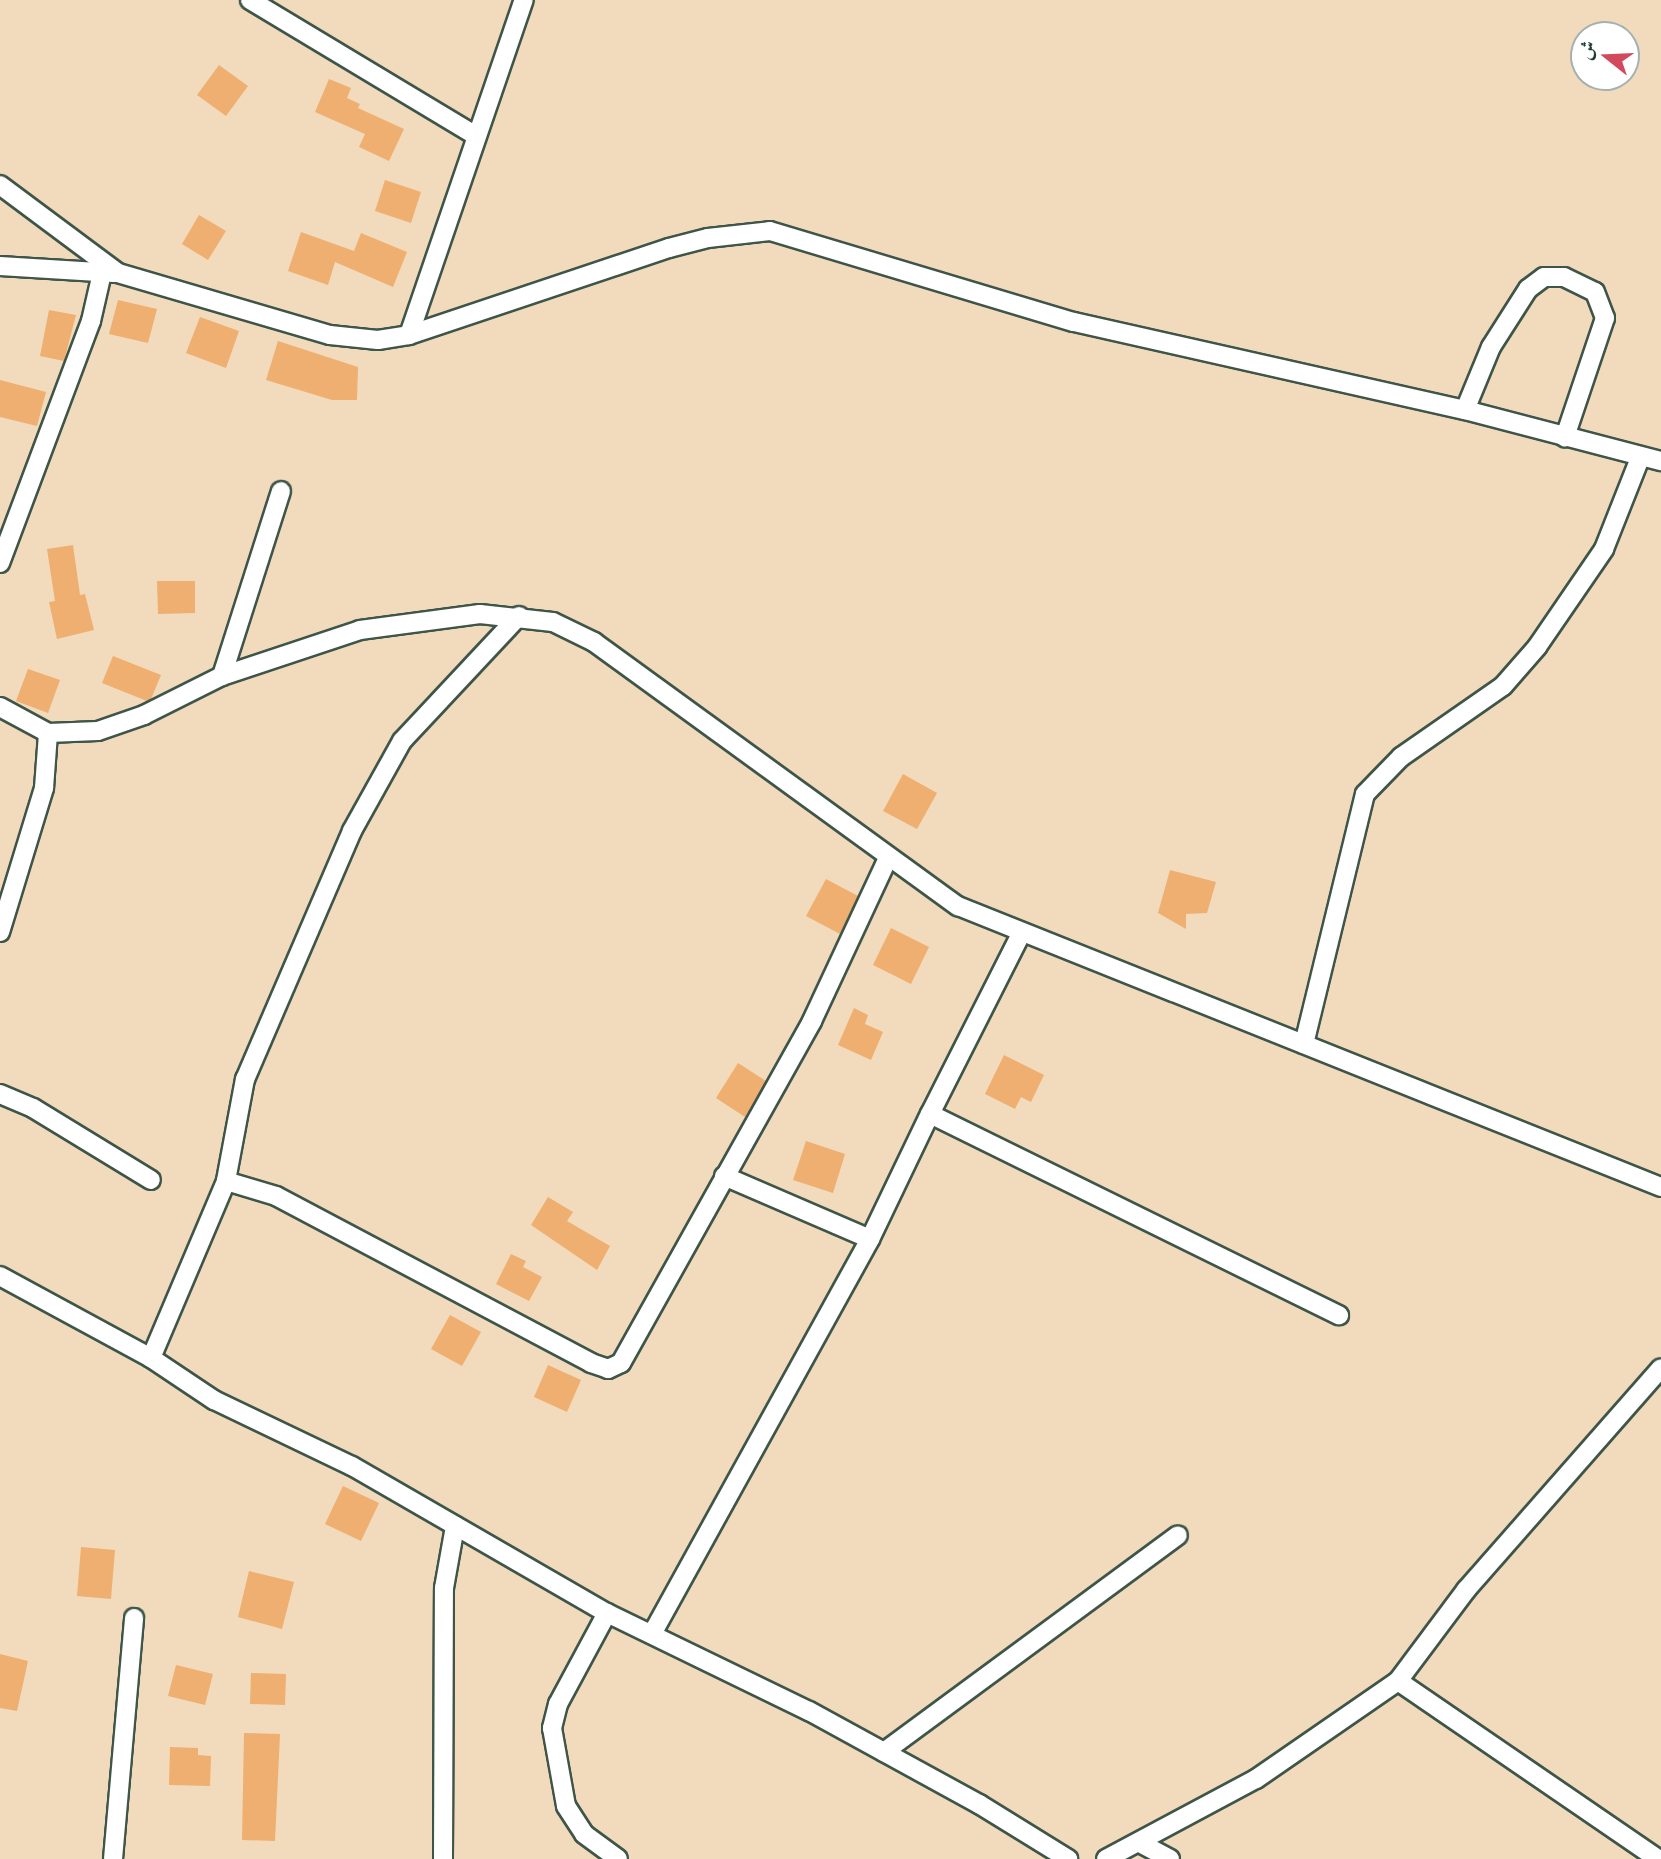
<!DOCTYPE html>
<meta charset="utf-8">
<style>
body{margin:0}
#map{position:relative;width:1661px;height:1859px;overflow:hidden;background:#f1dbbc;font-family:"Libre Caslon Text",Amiri,serif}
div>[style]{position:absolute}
.building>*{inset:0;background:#eeaf70}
.roads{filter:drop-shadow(2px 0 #3e5548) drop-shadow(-2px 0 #3e5548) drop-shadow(0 2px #3e5548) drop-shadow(0 -2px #3e5548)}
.street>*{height:18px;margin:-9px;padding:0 9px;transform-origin:9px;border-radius:9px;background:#fff}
span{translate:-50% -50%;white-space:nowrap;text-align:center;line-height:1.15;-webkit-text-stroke:6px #fff;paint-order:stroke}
.north{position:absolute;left:1570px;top:21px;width:70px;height:70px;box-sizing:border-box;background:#fff;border:2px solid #a5b1ae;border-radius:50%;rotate:288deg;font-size:19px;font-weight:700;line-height:28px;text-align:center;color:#1f3d34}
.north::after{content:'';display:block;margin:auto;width:24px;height:32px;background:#d1495b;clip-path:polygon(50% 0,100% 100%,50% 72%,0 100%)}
</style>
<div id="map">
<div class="building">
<div style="clip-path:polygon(219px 65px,248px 86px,226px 116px,197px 95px)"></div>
<div style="clip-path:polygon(329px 79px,351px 88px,347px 98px,360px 104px,358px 108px,404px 129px,389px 161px,359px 147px,365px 134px,315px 112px)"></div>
<div style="clip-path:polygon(385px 180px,421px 192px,411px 223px,375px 211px)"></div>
<div style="clip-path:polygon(199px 215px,226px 231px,208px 260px,182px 244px)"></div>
<div style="clip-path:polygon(301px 232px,354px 251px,361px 233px,407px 252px,393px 287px,335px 262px,328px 285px,288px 271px)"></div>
<div style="clip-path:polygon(118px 300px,157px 309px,148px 343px,109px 334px)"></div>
<div style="clip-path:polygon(49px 310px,76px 315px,64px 361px,40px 356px)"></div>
<div style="clip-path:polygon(200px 317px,239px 331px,226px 368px,186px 353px)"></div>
<div style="clip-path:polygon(278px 341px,358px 367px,357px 400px,332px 400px,266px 380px)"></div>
<div style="clip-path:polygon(0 380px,46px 392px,37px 426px,0 417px)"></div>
<div style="clip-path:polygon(73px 545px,80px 595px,85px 594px,94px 630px,57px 639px,49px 602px,55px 601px,47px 549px)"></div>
<div style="clip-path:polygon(157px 581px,195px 581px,195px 613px,158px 614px)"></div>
<div style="clip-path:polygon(113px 656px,161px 675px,151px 699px,147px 701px,102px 683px)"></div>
<div style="clip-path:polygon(28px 669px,60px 680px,48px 713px,16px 701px)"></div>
<div style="clip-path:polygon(903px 774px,937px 793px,917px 829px,883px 811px)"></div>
<div style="clip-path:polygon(1170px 870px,1216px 882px,1207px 913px,1186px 914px,1186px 929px,1158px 913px)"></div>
<div style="clip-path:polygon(826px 879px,858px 896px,840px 934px,806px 916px)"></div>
<div style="clip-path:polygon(891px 928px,929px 947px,911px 984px,873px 965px)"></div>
<div style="clip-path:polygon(854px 1008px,868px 1015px,865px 1024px,883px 1032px,871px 1060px,838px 1045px)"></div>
<div style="clip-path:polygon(1004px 1055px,1044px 1075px,1031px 1102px,1021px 1097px,1015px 1109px,985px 1094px)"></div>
<div style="clip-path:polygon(738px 1063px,766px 1081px,745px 1117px,716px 1098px)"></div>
<div style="clip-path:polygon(806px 1141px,845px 1154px,833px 1193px,793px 1180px)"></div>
<div style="clip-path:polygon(548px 1197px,573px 1212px,567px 1221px,610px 1246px,597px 1270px,531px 1225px)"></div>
<div style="clip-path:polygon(511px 1254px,526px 1261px,523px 1267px,542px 1277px,529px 1301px,496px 1284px)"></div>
<div style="clip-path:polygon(450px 1315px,481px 1332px,462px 1366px,431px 1349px)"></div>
<div style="clip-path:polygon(548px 1365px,581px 1380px,567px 1412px,534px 1397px)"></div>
<div style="clip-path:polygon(343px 1486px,379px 1503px,361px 1541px,325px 1524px)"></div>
<div style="clip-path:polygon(81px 1547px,115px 1550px,111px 1599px,77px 1596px)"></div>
<div style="clip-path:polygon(249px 1571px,294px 1582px,282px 1629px,238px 1617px)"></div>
<div style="clip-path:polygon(0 1654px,28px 1661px,17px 1711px,0 1708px)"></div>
<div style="clip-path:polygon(176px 1665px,213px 1674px,205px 1705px,168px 1696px)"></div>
<div style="clip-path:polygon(251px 1673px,286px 1674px,285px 1705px,250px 1704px)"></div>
<div style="clip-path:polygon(244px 1733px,280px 1734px,275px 1841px,242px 1840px)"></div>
<div style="clip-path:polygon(170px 1747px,198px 1748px,198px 1755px,211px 1756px,210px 1786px,169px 1785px)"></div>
</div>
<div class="roads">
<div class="street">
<div style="left:250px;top:0;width:264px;rotate:31deg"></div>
<div style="left:0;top:185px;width:147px;rotate:36.7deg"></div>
<div style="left:118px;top:273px;width:221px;rotate:16.3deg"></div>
<div style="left:330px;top:335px;width:48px;rotate:5.9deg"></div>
<div style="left:378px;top:340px;width:31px;rotate:-9deg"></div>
<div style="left:409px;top:335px;width:274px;rotate:-18.5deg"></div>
<div style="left:669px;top:248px;width:40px;rotate:-14.4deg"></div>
<div style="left:708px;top:238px;width:62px;rotate:-6.4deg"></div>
<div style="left:770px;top:231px;width:317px;rotate:16.7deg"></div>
<div style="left:1074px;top:322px;width:401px;rotate:12.7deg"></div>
<div style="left:1465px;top:410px;width:203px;rotate:14.6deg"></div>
<div style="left:0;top:266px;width:114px;rotate:3.5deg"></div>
<div style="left:409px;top:335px;width:354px;rotate:-71.1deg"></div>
<div style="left:1465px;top:410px;width:68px;rotate:-67.6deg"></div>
<div style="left:1491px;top:347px;width:69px;rotate:-57.5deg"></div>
<div style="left:1528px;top:289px;width:20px;rotate:-37deg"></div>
<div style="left:1544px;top:277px;width:20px"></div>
<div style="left:1564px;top:277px;width:34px;rotate:26deg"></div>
<div style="left:1595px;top:292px;width:28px;rotate:69deg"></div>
<div style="left:1605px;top:318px;width:126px;rotate:108.6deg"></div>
<div style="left:0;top:563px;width:259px;rotate:-69.4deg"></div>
<div style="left:91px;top:321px;width:49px;rotate:-77.1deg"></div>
<div style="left:519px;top:616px;width:171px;rotate:133.1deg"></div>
<div style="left:402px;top:741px;width:103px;rotate:119.1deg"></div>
<div style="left:352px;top:831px;width:270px;rotate:113.3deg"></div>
<div style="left:245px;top:1079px;width:104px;rotate:100.6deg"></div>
<div style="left:226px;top:1181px;width:52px;rotate:16.7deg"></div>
<div style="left:276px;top:1196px;width:357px;rotate:27.9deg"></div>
<div style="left:591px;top:1363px;width:18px;rotate:19deg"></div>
<div style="left:608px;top:1369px;width:14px;rotate:-25deg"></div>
<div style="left:621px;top:1363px;width:392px;rotate:-60.8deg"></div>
<div style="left:812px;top:1021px;width:180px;rotate:-65deg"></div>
<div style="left:222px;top:676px;width:194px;rotate:-72.3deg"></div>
<div style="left:0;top:707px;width:55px;rotate:28.4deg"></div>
<div style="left:48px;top:733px;width:50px;rotate:-2.3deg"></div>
<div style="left:98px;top:731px;width:49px;rotate:-19.2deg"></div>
<div style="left:144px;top:715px;width:87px;rotate:-26.6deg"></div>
<div style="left:222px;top:676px;width:145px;rotate:-18.4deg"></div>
<div style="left:360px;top:630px;width:121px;rotate:-7.6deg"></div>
<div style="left:480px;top:614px;width:73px;rotate:6.3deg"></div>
<div style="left:553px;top:622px;width:46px;rotate:26deg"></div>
<div style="left:594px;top:642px;width:450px;rotate:36deg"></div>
<div style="left:958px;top:906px;width:757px;rotate:21.79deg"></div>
<div style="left:0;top:932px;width:151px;rotate:-73deg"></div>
<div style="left:44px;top:788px;width:55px;rotate:-85.8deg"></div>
<div style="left:1304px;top:1044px;width:257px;rotate:-76.3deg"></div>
<div style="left:1365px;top:794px;width:52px;rotate:-45.8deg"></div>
<div style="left:1401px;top:757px;width:124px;rotate:-34.8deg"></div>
<div style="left:1503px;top:686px;width:52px;rotate:-48.9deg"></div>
<div style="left:1537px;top:647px;width:119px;rotate:-55.6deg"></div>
<div style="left:1604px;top:549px;width:98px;rotate:-68.4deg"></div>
<div style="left:0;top:1094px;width:36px;rotate:23deg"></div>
<div style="left:33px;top:1108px;width:138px;rotate:31.4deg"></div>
<div style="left:930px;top:1114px;width:202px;rotate:-63.2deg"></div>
<div style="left:724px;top:1176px;width:159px;rotate:23.3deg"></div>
<div style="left:0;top:1276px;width:172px;rotate:28.5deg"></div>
<div style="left:151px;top:1358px;width:76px;rotate:33.7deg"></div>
<div style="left:214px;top:1400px;width:153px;rotate:25.6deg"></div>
<div style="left:352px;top:1466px;width:294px;rotate:30deg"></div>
<div style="left:607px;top:1613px;width:225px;rotate:25.9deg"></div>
<div style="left:809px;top:1711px;width:194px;rotate:28.7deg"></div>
<div style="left:979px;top:1804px;width:105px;rotate:31.7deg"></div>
<div style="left:151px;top:1358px;width:192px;rotate:-67deg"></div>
<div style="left:607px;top:1613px;width:103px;rotate:118.3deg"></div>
<div style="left:558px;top:1704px;width:25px;rotate:104deg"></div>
<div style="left:552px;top:1728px;width:79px;rotate:79.8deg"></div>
<div style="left:566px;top:1806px;width:33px;rotate:57deg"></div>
<div style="left:584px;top:1834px;width:42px;rotate:36.3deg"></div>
<div style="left:652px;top:1634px;width:451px;rotate:-61.1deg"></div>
<div style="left:870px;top:1239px;width:139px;rotate:-64.4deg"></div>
<div style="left:930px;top:1114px;width:456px;rotate:26.2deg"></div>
<div style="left:1398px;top:1681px;width:315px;rotate:34.4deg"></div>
<div style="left:884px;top:1752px;width:365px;rotate:-36.4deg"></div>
<div style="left:1140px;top:1843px;width:34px;rotate:28deg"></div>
<div style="left:113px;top:1859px;width:242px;rotate:-85deg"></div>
<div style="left:443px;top:1859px;width:271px;rotate:-89.8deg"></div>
<div style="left:444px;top:1588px;width:63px;rotate:-79.9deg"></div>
<div style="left:1106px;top:1859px;width:170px;rotate:-28.1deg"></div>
<div style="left:1256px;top:1779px;width:173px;rotate:-34.6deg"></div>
<div style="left:1398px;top:1681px;width:114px;rotate:-53.2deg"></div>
<div style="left:1466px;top:1590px;width:295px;rotate:-48.7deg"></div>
</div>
</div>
<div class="north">ش</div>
</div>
